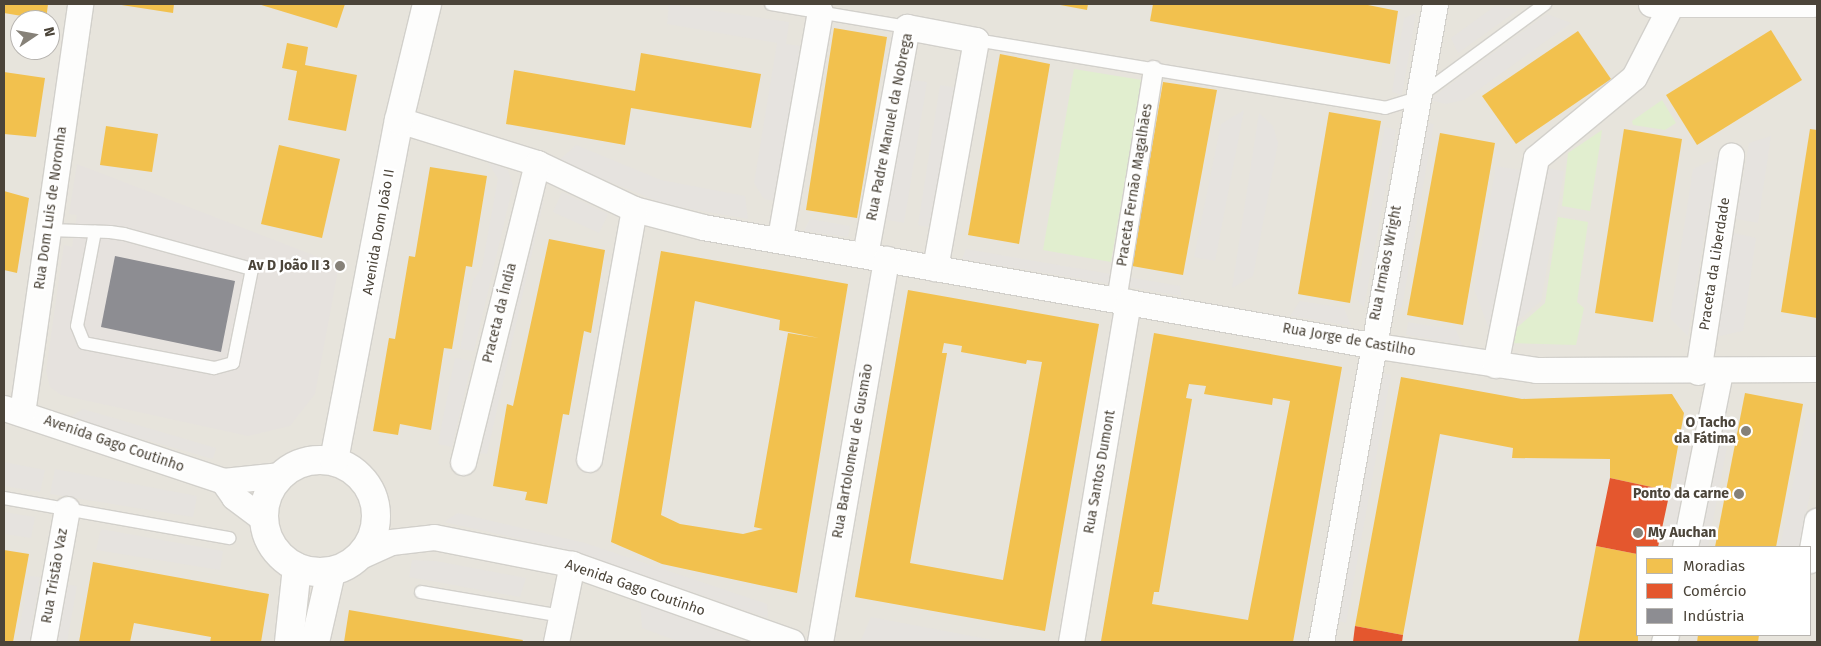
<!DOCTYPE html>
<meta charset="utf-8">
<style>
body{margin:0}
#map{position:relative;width:1821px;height:646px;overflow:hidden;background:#f4f2ee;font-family:"Fira Sans",sans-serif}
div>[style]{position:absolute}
.residential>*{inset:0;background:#e7e4dc}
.industrial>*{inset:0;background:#e6e2de}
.green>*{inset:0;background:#e1eecf}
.parking>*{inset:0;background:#e6e3df}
.homes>*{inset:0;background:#f2c14e}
.shops>*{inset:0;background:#e4572e}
.industry>*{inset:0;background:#8d8d92}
.roads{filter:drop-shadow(1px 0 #d2d0cb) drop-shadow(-1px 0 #d2d0cb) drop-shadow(0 1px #d2d0cb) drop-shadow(0 -1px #d2d0cb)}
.service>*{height:12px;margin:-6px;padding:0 6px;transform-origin:6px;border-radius:6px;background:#fdfdfc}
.pedestrian>*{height:19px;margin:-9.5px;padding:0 9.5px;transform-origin:9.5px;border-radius:9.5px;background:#fdfdfc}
.minor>*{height:25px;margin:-12.5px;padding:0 12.5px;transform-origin:12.5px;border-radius:12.5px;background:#fdfdfc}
.tertiary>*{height:28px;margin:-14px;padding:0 14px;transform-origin:14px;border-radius:14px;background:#fdfdfc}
.tertiary>.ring{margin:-14px;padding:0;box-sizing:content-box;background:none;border:28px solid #fdfdfc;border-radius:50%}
.dots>*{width:14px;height:14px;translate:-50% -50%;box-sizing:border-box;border:2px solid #fff;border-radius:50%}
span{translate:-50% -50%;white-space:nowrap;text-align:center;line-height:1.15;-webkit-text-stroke:5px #fff;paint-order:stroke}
.street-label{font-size:14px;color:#4b4439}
.poi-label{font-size:14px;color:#4b4439;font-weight:700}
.right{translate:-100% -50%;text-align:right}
.left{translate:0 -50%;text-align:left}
.frame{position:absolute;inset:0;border:5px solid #4b4439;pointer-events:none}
.legend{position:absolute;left:1636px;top:546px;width:175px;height:90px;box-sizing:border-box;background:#fff;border:1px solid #b7b4b0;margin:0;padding:6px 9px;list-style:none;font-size:15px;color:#4b4439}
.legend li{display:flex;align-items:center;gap:10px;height:25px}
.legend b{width:25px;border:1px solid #b7b4b0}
.north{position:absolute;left:10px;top:10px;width:50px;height:50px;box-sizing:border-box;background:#fff;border:1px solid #b7b4b0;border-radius:50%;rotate:78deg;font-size:14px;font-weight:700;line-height:20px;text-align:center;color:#4b4439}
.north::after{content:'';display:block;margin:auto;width:18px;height:22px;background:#868178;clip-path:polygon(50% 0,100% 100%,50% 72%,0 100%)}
</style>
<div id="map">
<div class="residential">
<div style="clip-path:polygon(evenodd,4px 4px,1817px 4px,1817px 642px,4px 642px,4px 4px,20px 20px,50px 20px,50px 50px,20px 50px,20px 20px,4px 4px,1637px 547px,1810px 547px,1810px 635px,1637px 635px,1637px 547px)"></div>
</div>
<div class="industrial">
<div style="clip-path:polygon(77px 164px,339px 265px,315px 394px,290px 426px,248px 436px,61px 395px,50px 387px,46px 371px,64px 245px,72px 247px,77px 215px,69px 214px)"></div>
</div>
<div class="green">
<div style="clip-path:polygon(1074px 69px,1142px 80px,1111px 262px,1043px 250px)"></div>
<div style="clip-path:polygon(1662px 100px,1676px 123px,1665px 130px,1633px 125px,1632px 121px)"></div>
<div style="clip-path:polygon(1602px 130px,1590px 211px,1562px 206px,1568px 153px)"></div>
<div style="clip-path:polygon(1558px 217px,1588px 222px,1577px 302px,1584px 308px,1576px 345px,1509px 343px,1513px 331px,1545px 303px)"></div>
</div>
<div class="parking">
<div style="clip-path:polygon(669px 4px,789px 22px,786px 44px,800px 46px,774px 201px,764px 199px,754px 183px,777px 43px,667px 24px)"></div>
<div style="clip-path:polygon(1495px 6px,1518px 10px,1458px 53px,1451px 38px)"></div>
<div style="clip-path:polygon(1416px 13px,1402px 95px,1392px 92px,1404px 18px)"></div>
<div style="clip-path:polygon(1547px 14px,1571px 23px,1464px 100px,1446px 104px,1429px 100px)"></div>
<div style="clip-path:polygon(906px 79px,927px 82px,904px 223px,883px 219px)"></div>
<div style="clip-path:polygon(940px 85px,958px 88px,932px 228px,918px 225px)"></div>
<div style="clip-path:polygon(1244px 110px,1215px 261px,1194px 257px,1221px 124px)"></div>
<div style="clip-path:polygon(1259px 113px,1273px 126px,1278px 143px,1253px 276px,1232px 288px)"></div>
<div style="clip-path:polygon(1425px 122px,1434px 124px,1402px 307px,1390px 313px)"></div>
<div style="clip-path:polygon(1385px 127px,1396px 130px,1364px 308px,1356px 298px)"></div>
<div style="clip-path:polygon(1771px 136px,1758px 223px,1736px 219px,1749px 143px)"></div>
<div style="clip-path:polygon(576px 145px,661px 180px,745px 196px,748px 219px,667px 205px,558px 161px)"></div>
<div style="clip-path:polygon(1717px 158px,1688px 336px,1670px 318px,1693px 169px)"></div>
<div style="clip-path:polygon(486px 159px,508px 170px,513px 185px,474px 351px,460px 349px,473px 281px,482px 267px,498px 179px)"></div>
<div style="clip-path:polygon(1496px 166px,1520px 170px,1489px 329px,1474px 289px)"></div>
<div style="clip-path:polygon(1542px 167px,1564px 171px,1541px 301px,1510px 328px)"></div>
<div style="clip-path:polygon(562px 192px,608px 214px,599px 233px,553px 212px)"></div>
<div style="clip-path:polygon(544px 199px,487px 454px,478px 453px,538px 205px)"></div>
<div style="clip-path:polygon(810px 219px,850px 226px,848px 237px,804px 231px)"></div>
<div style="clip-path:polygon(1734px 233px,1756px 238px,1743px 331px,1716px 337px)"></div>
<div style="clip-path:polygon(966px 249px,1180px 286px,1181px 296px,962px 259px)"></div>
<div style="clip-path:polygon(1300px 301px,1344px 308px,1351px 326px,1290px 316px)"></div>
<div style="clip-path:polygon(1408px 322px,1456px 330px,1462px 345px,1406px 335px)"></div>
<div style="clip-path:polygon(455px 358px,472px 361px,452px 447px,438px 444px)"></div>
<div style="clip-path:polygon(1381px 373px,1391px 375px,1346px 623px,1337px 621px)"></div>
<div style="clip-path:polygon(83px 409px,216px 448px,213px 459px,68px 418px)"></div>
<div style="clip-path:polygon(1817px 412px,1817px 460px,1799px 547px,1780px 547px,1807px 414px)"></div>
<div style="clip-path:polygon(1723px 422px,1730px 430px,1708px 547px,1698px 547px)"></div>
<div style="clip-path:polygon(1694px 430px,1672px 547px,1661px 547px,1683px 436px)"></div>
<div style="clip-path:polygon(4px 462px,45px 470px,40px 492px,4px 486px)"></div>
<div style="clip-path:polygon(55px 469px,197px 496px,193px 517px,50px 494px)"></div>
<div style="clip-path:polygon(4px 512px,35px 517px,31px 538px,4px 534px)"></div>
<div style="clip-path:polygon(458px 513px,585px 543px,767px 604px,768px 618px,573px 551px,444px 522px)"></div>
<div style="clip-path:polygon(101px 529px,223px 551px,220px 570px,96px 550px)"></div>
<div style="clip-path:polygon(412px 560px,436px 561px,526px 578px,520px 597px,409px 577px)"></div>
<div style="clip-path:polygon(29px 576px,40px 577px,29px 642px,17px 642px)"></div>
<div style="clip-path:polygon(66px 584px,77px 586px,67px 642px,56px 642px)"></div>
<div style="clip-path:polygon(640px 602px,741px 640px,742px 642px,680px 642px,642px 628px)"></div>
<div style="clip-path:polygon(871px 617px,1003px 642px,861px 640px)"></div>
</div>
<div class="homes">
<div style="clip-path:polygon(4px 4px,48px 4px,46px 20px,4px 13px)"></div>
<div style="clip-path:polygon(115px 4px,174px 4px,173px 13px)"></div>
<div style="clip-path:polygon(258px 4px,345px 4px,337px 28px)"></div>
<div style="clip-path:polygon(1055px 4px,1088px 4px,1087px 10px)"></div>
<div style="clip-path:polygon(1153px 4px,1363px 4px,1398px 11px,1390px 64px,1150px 21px)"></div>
<div style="clip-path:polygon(834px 28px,887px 37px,857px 218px,806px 210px)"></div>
<div style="clip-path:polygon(1771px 30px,1802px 80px,1697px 145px,1666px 95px)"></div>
<div style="clip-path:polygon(1578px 31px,1611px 79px,1516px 144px,1482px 96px)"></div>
<div style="clip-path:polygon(287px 43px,308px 47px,305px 65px,357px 75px,346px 131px,288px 120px,297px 71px,282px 68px)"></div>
<div style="clip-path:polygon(641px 53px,761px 74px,751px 128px,631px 108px,625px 145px,506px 124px,514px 70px,635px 91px)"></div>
<div style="clip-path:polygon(1000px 54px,1050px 64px,1019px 244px,968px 235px)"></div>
<div style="clip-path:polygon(4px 72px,45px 78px,36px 137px,4px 134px)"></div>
<div style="clip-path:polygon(1163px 82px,1217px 90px,1183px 275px,1132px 266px)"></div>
<div style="clip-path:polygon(1329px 112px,1381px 121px,1350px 303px,1298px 294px)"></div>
<div style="clip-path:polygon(106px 126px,158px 134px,152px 172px,100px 165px)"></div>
<div style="clip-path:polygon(1624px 129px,1682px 139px,1653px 322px,1595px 313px)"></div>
<div style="clip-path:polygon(1810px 129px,1817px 130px,1817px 318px,1781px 312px)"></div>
<div style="clip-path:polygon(1440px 133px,1495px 143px,1463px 325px,1407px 315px)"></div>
<div style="clip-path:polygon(279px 145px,340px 159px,322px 238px,261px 224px)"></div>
<div style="clip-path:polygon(430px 167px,487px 176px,472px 267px,466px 266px,452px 349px,444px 348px,431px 430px,400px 424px,398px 435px,373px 431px,389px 338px,395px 339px,409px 256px,415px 257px)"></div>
<div style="clip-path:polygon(4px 191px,29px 198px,17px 273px,4px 270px)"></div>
<div style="clip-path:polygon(549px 239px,605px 250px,591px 333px,584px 331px,569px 415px,563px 414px,547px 504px,525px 500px,527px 492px,493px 486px,507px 404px,513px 406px)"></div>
<div style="clip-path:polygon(evenodd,661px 251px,848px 284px,797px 593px,662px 564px,611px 542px,661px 251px,695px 301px,780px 320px,779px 330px,819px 338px,788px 333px,754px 527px,763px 529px,743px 534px,680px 524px,661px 515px,695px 301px)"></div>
<div style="clip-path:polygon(evenodd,908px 290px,1099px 324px,1045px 631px,855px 597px,908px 290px,944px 343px,962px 346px,961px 352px,1026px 364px,1027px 360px,1042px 362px,1003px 580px,910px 563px,947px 353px,942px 353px,944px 343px)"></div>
<div style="clip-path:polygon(evenodd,1154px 333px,1342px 367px,1293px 642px,1101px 641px,1154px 333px,1189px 384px,1206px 386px,1204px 394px,1272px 405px,1273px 398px,1290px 401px,1248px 620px,1152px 604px,1154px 592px,1159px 592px,1192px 399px,1186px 398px,1189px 384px)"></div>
<div style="clip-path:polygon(1401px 377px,1522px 399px,1672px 394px,1684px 413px,1670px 491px,1610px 478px,1610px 459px,1512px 458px,1513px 448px,1440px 434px,1403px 635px,1355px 626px)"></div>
<div style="clip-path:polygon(1745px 393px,1803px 404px,1776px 547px,1715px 547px)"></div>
<div style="clip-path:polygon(1596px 546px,1637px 554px,1638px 642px,1578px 642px)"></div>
<div style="clip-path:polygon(4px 550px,29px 554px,13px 642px,4px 642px)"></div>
<div style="clip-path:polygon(93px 562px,269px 594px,261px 642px,210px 642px,211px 637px,134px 623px,130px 642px,79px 642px)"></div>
<div style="clip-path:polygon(349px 610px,523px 640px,522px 642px,344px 642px)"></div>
<div style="clip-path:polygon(1698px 635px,1759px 635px,1758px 642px,1697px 642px)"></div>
</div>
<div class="shops">
<div style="clip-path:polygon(1610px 478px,1670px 491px,1658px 547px,1637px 547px,1637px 554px,1596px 546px)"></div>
<div style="clip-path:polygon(1355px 626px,1403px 635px,1402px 642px,1353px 642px)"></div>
</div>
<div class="industry">
<div style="clip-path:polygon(115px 256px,235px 281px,221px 352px,101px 327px)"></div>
</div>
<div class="roads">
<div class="service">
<div style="left:771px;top:4px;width:138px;rotate:9.6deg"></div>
<div style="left:976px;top:40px;width:415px;rotate:9.4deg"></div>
<div style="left:1385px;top:108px;width:34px;rotate:-17deg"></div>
<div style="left:1417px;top:98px;width:159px;rotate:-36.3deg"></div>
<div style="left:49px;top:230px;width:61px;rotate:1.9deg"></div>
<div style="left:110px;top:232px;width:14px;rotate:8deg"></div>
<div style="left:124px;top:234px;width:133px;rotate:15.3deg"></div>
<div style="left:252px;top:269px;width:96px;rotate:101.4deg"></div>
<div style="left:233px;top:363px;width:20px;rotate:165deg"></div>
<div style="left:214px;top:368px;width:132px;rotate:-169.1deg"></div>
<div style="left:84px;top:343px;width:18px;rotate:-112deg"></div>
<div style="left:77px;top:326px;width:96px;rotate:-79.2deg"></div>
<div style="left:4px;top:498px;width:229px;rotate:10.1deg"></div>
<div style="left:421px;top:592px;width:142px;rotate:9.7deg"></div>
</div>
<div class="pedestrian">
<div style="left:1116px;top:300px;width:233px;rotate:-80.9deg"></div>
</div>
<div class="minor">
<div style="left:1651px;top:4px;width:162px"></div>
<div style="left:399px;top:120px;width:145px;rotate:17.3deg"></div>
<div style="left:537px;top:163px;width:107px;rotate:25.4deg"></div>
<div style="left:634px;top:209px;width:71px;rotate:14.6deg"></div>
<div style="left:703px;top:227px;width:678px;rotate:10.02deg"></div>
<div style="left:1371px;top:345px;width:167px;rotate:8.6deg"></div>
<div style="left:1536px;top:370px;width:281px;rotate:-0.2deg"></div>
<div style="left:780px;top:238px;width:230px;rotate:-80deg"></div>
<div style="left:865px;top:255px;width:232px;rotate:-79.6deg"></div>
<div style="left:907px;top:27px;width:70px;rotate:10.7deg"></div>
<div style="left:976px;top:40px;width:232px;rotate:100.2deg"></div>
<div style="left:1495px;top:365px;width:211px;rotate:-78.8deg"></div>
<div style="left:1536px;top:158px;width:127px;rotate:-39.6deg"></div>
<div style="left:1634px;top:77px;width:81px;rotate:-62.8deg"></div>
<div style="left:1698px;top:372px;width:219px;rotate:-81.3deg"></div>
<div style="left:4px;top:408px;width:231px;rotate:18.4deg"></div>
<div style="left:223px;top:481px;width:58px;rotate:-5.9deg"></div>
<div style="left:22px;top:413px;width:413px;rotate:-81.9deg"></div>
<div style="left:589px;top:459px;width:254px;rotate:-79.8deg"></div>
<div style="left:463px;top:462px;width:308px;rotate:-76.1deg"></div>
<div style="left:223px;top:481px;width:19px;rotate:55deg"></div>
<div style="left:234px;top:497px;width:38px;rotate:37deg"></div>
<div style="left:1685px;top:547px;width:178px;rotate:-78.7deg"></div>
<div style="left:360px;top:556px;width:34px;rotate:-24deg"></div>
<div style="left:391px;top:542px;width:43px;rotate:-6.6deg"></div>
<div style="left:434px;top:537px;width:141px;rotate:11.1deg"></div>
<div style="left:572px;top:564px;width:233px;rotate:19.5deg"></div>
<div style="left:1810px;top:560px;width:40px;rotate:-80deg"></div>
<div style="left:43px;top:642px;width:135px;rotate:-79.8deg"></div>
<div style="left:556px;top:642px;width:80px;rotate:-78.4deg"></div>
<div style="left:820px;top:642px;width:389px;rotate:-80.2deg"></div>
<div style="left:1071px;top:642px;width:345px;rotate:-80.5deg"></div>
<div style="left:1321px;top:642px;width:648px;rotate:-79.87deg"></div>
<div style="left:1664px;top:642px;width:7px;rotate:-74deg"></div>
</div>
<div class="tertiary">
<div class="ring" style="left:264px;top:460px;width:84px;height:84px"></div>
<div style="left:334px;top:460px;width:346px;rotate:-79.2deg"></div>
<div style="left:399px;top:120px;width:119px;rotate:-76.4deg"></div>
<div style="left:289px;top:642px;width:75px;rotate:-83.9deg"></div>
<div style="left:315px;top:642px;width:72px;rotate:-77.1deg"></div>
</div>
</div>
<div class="dots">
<div style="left:340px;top:266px;background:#868178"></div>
<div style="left:1746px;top:431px;background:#868178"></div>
<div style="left:1739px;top:494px;background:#868178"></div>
<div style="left:1638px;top:533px;background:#868178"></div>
</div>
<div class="street-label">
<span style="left:890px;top:127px;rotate:-79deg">Rua Padre Manuel da Nobrega</span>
<span style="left:1135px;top:185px;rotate:-81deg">Praceta Fernão Magalhães</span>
<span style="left:51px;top:208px;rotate:-82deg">Rua Dom Luis de Noronha</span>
<span style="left:379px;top:232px;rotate:-80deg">Avenida Dom João II</span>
<span style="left:1386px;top:263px;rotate:-79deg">Rua Irmãos Wright</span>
<span style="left:1715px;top:264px;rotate:-81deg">Praceta da Liberdade</span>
<span style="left:500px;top:313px;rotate:-76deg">Praceta da Índia</span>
<span style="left:1349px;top:340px;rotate:10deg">Rua Jorge de Castilho</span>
<span style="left:114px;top:444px;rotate:19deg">Avenida Gago Coutinho</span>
<span style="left:853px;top:451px;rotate:-80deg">Rua Bartolomeu de Gusmão</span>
<span style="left:1100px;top:472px;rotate:-80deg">Rua Santos Dumont</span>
<span style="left:55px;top:576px;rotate:-80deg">Rua Tristão Vaz</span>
<span style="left:635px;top:588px;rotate:19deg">Avenida Gago Coutinho</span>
</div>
<div class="poi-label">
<span class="right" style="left:330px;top:266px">Av D João II 3</span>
<span class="right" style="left:1736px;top:431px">O Tacho<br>da Fátima</span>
<span class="right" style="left:1729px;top:494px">Ponto da carne</span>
<span class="left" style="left:1648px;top:533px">My Auchan</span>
</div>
<div class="frame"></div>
<ul class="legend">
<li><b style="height:14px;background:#f2c14e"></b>Moradias</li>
<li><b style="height:14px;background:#e4572e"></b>Comércio</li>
<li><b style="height:14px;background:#8d8d92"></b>Indústria</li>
</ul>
<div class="north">N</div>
</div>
